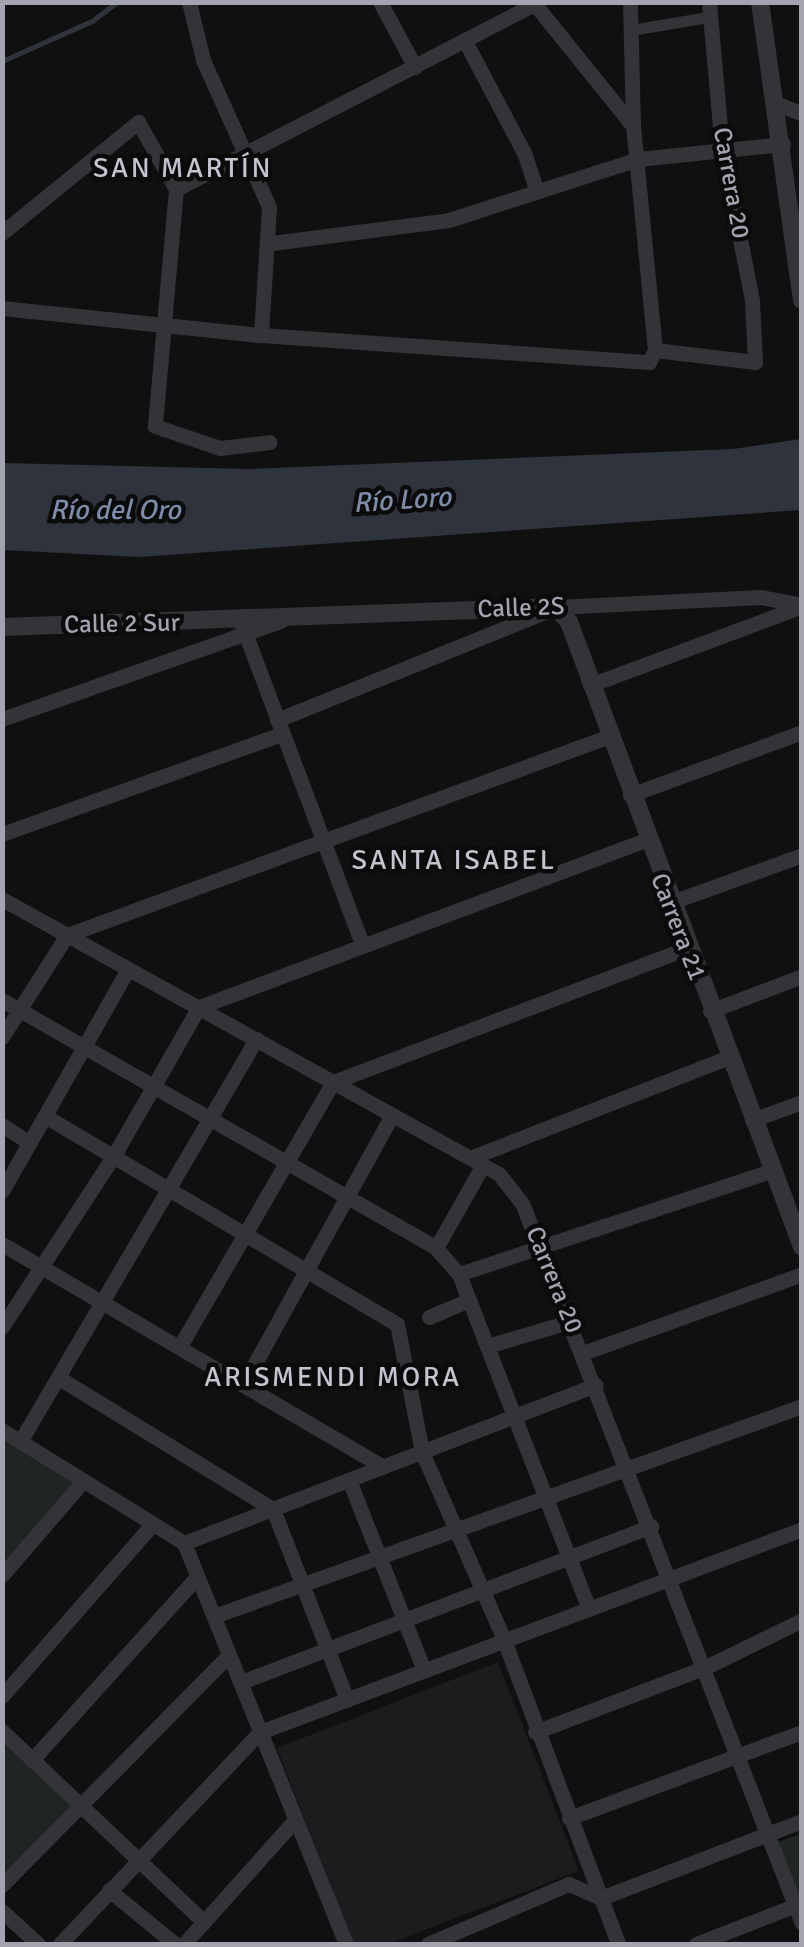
<!DOCTYPE html>
<meta charset="utf-8">
<style>
body{margin:0}
#map{position:relative;width:804px;height:1947px;overflow:hidden;background:#101011;font-family:Signika,sans-serif}
div>[style]{position:absolute}
.built>*{inset:0;background:#1c1c1e}
.green>*{inset:0;background:#1f2521}
.water>*{inset:0;background:#2f343c}
.stream>*{height:5px;margin:-2.5px;padding:0 2.5px;transform-origin:2.5px;border-radius:2.5px;background:#2f343c}
.pedestrian>*{height:11px;margin:-5.5px;padding:0 5.5px;transform-origin:5.5px;border-radius:5.5px;background:#333338}
.minor>*{height:15px;margin:-7.5px;padding:0 7.5px;transform-origin:7.5px;border-radius:7.5px;background:#333338}
.tertiary>*{height:18px;margin:-9px;padding:0 9px;transform-origin:9px;border-radius:9px;background:#333338}
span{translate:-50% -50%;white-space:nowrap;text-align:center;line-height:1.15;-webkit-text-stroke:9px #0b0b0c;paint-order:stroke}
.street-label{font-size:25px;color:#a3a4b0}
.neighbourhood-label{font-size:28px;color:#c3c4cd;letter-spacing:2.5px}
.water-label{font-size:28px;color:#7d8ca8;font-style:italic}
.frame{position:absolute;inset:0;border:5px solid #a3a4b0;pointer-events:none}
</style>
<div id="map">
<div class="built">
<div style="clip-path:polygon(498px 1662px,579px 1871px,388px 1944px,353px 1944px,277px 1748px)"></div>
</div>
<div class="green">
<div style="clip-path:polygon(3px 1430px,83px 1481px,3px 1575px)"></div>
<div style="clip-path:polygon(2px 1740px,72px 1806px,2px 1878px)"></div>
<div style="clip-path:polygon(801px 1834px,801px 1906px,775px 1843px)"></div>
</div>
<div class="water">
<div style="clip-path:polygon(801px 439px,801px 510px,139px 557px,3px 550px,3px 463px,249px 469px,733px 449px)"></div>
</div>
<div class="stream">
<div style="left:2px;top:61px;width:98px;rotate:-24deg"></div>
<div style="left:92px;top:21px;width:31px;rotate:-37deg"></div>
</div>
<div class="pedestrian">
<div style="left:631px;top:30px;width:78px;rotate:-9.6deg"></div>
</div>
<div class="minor">
<div style="left:189px;top:2px;width:60px;rotate:76.4deg"></div>
<div style="left:203px;top:60px;width:161px;rotate:65.8deg"></div>
<div style="left:269px;top:207px;width:128px;rotate:93.6deg"></div>
<div style="left:380px;top:2px;width:74px;rotate:61.7deg"></div>
<div style="left:533px;top:2px;width:159px;rotate:51.1deg"></div>
<div style="left:465px;top:41px;width:129px;rotate:62.2deg"></div>
<div style="left:525px;top:155px;width:38px;rotate:72deg"></div>
<div style="left:773px;top:102px;width:31px;rotate:22deg"></div>
<div style="left:176px;top:189px;width:408px;rotate:-27.3deg"></div>
<div style="left:176px;top:189px;width:238px;rotate:95.1deg"></div>
<div style="left:155px;top:426px;width:69px;rotate:18.7deg"></div>
<div style="left:220px;top:448px;width:50px;rotate:-6.8deg"></div>
<div style="left:2px;top:233px;width:176px;rotate:-39.2deg"></div>
<div style="left:138px;top:122px;width:77px;rotate:60.4deg"></div>
<div style="left:272px;top:243px;width:178px;rotate:-7.4deg"></div>
<div style="left:449px;top:220px;width:199px;rotate:-17.9deg"></div>
<div style="left:638px;top:159px;width:146px;rotate:-5.9deg"></div>
<div style="left:2px;top:308px;width:260px;rotate:6deg"></div>
<div style="left:261px;top:335px;width:389px;rotate:4deg"></div>
<div style="left:649px;top:362px;width:13px;rotate:-63deg"></div>
<div style="left:655px;top:350px;width:225px;rotate:-95.6deg"></div>
<div style="left:633px;top:126px;width:124px;rotate:-91.4deg"></div>
<div style="left:655px;top:350px;width:101px;rotate:6.8deg"></div>
<div style="left:755px;top:362px;width:62px;rotate:-92.8deg"></div>
<div style="left:752px;top:300px;width:154px;rotate:-101.2deg"></div>
<div style="left:722px;top:149px;width:148px;rotate:-95.1deg"></div>
<div style="left:241px;top:622px;width:344px;rotate:69.4deg"></div>
<div style="left:590px;top:685px;width:226px;rotate:-20.4deg"></div>
<div style="left:2px;top:719px;width:296px;rotate:-19.4deg"></div>
<div style="left:277px;top:720px;width:301px;rotate:-22deg"></div>
<div style="left:556px;top:607px;width:205px;rotate:-2.8deg"></div>
<div style="left:761px;top:597px;width:42px;rotate:11deg"></div>
<div style="left:630px;top:795px;width:183px;rotate:-20.1deg"></div>
<div style="left:2px;top:834px;width:297px;rotate:-19.7deg"></div>
<div style="left:2px;top:899px;width:568px;rotate:28.96deg"></div>
<div style="left:499px;top:1174px;width:37px;rotate:52deg"></div>
<div style="left:522px;top:1203px;width:773px;rotate:68.75deg"></div>
<div style="left:669px;top:903px;width:141px;rotate:-19.8deg"></div>
<div style="left:2px;top:1000px;width:500px;rotate:29.7deg"></div>
<div style="left:436px;top:1248px;width:35px;rotate:49deg"></div>
<div style="left:459px;top:1274px;width:359px;rotate:68.8deg"></div>
<div style="left:710px;top:1011px;width:98px;rotate:-20.8deg"></div>
<div style="left:2px;top:1037px;width:121px;rotate:-57.5deg"></div>
<div style="left:67px;top:935px;width:575px;rotate:-20.14deg"></div>
<div style="left:45px;top:1116px;width:409px;rotate:30.6deg"></div>
<div style="left:397px;top:1324px;width:130px;rotate:78.9deg"></div>
<div style="left:422px;top:1452px;width:205px;rotate:66.4deg"></div>
<div style="left:504px;top:1640px;width:325px;rotate:69.4deg"></div>
<div style="left:752px;top:1120px;width:53px;rotate:-19.8deg"></div>
<div style="left:2px;top:1125px;width:33px;rotate:33deg"></div>
<div style="left:470px;top:1158px;width:278px;rotate:-21.3deg"></div>
<div style="left:2px;top:1191px;width:255px;rotate:-60.4deg"></div>
<div style="left:2px;top:1244px;width:441px;rotate:30.3deg"></div>
<div style="left:436px;top:1248px;width:95px;rotate:-60.5deg"></div>
<div style="left:459px;top:1274px;width:329px;rotate:-18.3deg"></div>
<div style="left:429px;top:1317px;width:43px;rotate:-23deg"></div>
<div style="left:2px;top:1327px;width:203px;rotate:-56.9deg"></div>
<div style="left:113px;top:1157px;width:173px;rotate:-60.2deg"></div>
<div style="left:199px;top:1007px;width:476px;rotate:-20.5deg"></div>
<div style="left:180px;top:1346px;width:305px;rotate:-59.9deg"></div>
<div style="left:333px;top:1082px;width:379px;rotate:-20.7deg"></div>
<div style="left:487px;top:1346px;width:89px;rotate:-16.4deg"></div>
<div style="left:583px;top:1353px;width:233px;rotate:-19.8deg"></div>
<div style="left:59px;top:1378px;width:251px;rotate:31.5deg"></div>
<div style="left:273px;top:1509px;width:205px;rotate:68.8deg"></div>
<div style="left:243px;top:1385px;width:308px;rotate:-61.1deg"></div>
<div style="left:2px;top:1430px;width:214px;rotate:31.8deg"></div>
<div style="left:184px;top:1543px;width:432px;rotate:68deg"></div>
<div style="left:21px;top:1440px;width:465px;rotate:-59.6deg"></div>
<div style="left:349px;top:1480px;width:204px;rotate:68.5deg"></div>
<div style="left:184px;top:1543px;width:441px;rotate:-21deg"></div>
<div style="left:2px;top:1575px;width:124px;rotate:-49.2deg"></div>
<div style="left:214px;top:1616px;width:624px;rotate:-19.65deg"></div>
<div style="left:241px;top:1682px;width:439px;rotate:-20.8deg"></div>
<div style="left:2px;top:1696px;width:226px;rotate:-48.8deg"></div>
<div style="left:2px;top:1731px;width:278px;rotate:43.4deg"></div>
<div style="left:535px;top:1732px;width:183px;rotate:-20.8deg"></div>
<div style="left:706px;top:1667px;width:107px;rotate:-26.1deg"></div>
<div style="left:32px;top:1760px;width:246px;rotate:-48deg"></div>
<div style="left:569px;top:1818px;width:248px;rotate:-20.3deg"></div>
<div style="left:2px;top:1885px;width:323px;rotate:-45.4deg"></div>
<div style="left:109px;top:1890px;width:85px;rotate:39.3deg"></div>
<div style="left:2px;top:1911px;width:49px;rotate:42.5deg"></div>
<div style="left:60px;top:1944px;width:291px;rotate:-46.7deg"></div>
<div style="left:260px;top:1732px;width:579px;rotate:-20.53deg"></div>
<div style="left:184px;top:1944px;width:166px;rotate:-48.2deg"></div>
<div style="left:428px;top:1944px;width:153px;rotate:-23.1deg"></div>
<div style="left:569px;top:1884px;width:35px;rotate:24deg"></div>
<div style="left:601px;top:1898px;width:215px;rotate:-21deg"></div>
<div style="left:696px;top:1944px;width:107px;rotate:-21.3deg"></div>
</div>
<div class="tertiary">
<div style="left:760px;top:2px;width:301px;rotate:82deg"></div>
<div style="left:2px;top:627px;width:554px;rotate:-2.07deg"></div>
<div style="left:556px;top:607px;width:20px;rotate:49deg"></div>
<div style="left:569px;top:622px;width:667px;rotate:69.55deg"></div>
</div>
<div class="street-label">
<span style="left:731px;top:183px;rotate:80deg">Carrera 20</span>
<span style="left:521px;top:608px;rotate:-2deg">Calle 2S</span>
<span style="left:122px;top:624px;rotate:-1deg">Calle 2 Sur</span>
<span style="left:678px;top:927px;rotate:69deg">Carrera 21</span>
<span style="left:554px;top:1280px;rotate:68deg">Carrera 20</span>
</div>
<div class="neighbourhood-label">
<span style="left:183px;top:168px">SAN MARTÍN</span>
<span style="left:454px;top:860px">SANTA ISABEL</span>
<span style="left:333px;top:1377px">ARISMENDI MORA</span>
</div>
<div class="water-label">
<span style="left:402px;top:500px;rotate:-4deg">Río Loro</span>
<span style="left:115px;top:510px">Río del Oro</span>
</div>
<div class="frame"></div>
</div>
